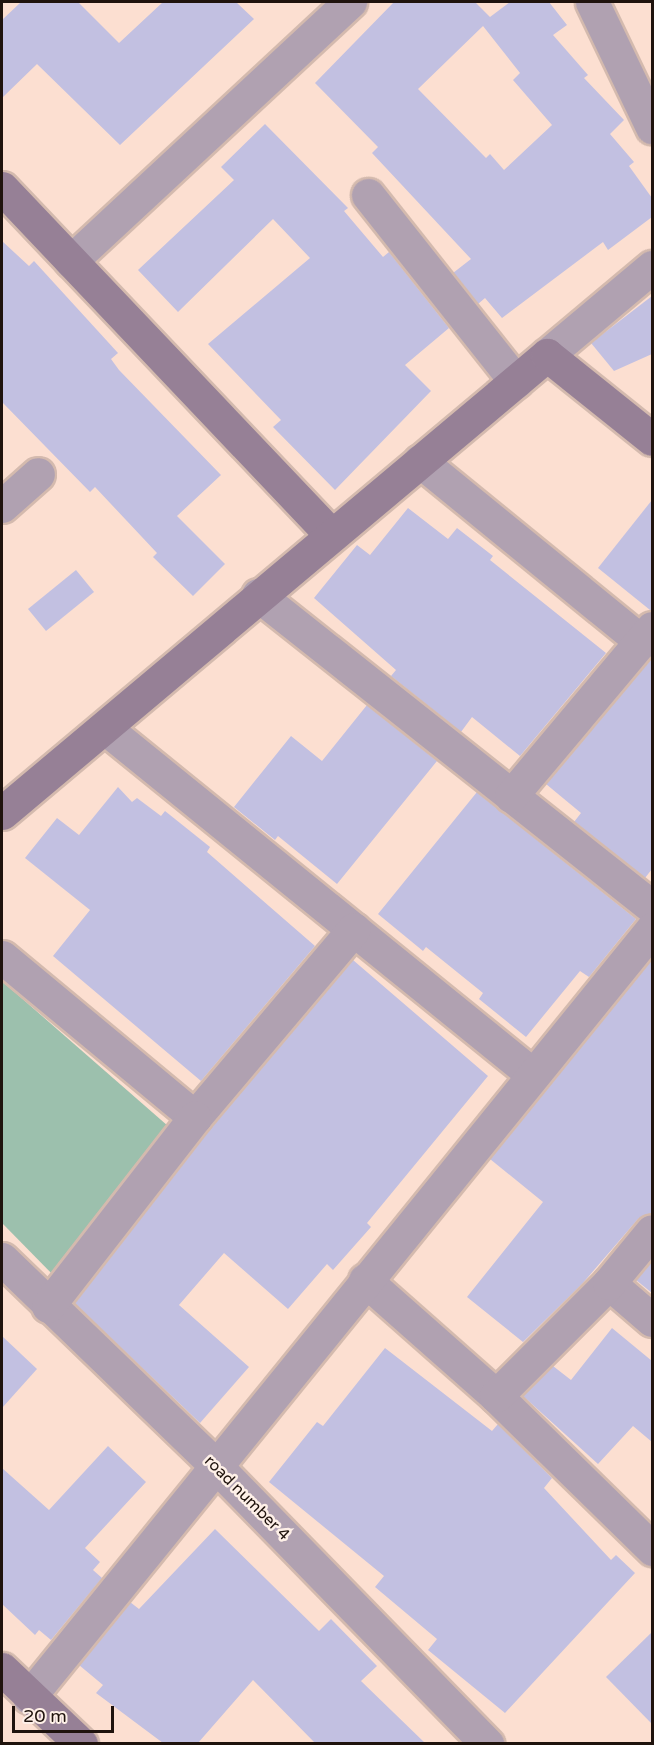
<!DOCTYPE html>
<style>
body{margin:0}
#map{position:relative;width:654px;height:1745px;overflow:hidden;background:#fcdfd1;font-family:"Varela Round",sans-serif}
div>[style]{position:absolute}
.green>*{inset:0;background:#9cc0ad}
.building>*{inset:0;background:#c2c0e1}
.roads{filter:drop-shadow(2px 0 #d4baae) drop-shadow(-2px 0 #d4baae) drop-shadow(0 2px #d4baae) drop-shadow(0 -2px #d4baae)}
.street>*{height:33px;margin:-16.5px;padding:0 16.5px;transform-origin:16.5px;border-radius:16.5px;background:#b0a1b1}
.secondary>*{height:33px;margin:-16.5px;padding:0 16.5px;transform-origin:16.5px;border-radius:16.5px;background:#968096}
span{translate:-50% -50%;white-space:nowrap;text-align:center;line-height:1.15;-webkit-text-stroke:5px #fef0e8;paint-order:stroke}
.street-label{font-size:16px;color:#1f130d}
.frame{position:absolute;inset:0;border:3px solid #1f130d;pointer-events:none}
.scale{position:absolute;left:12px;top:1706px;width:102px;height:27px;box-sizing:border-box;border:3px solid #1f130d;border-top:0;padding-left:8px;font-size:18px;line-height:21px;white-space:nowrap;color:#1f130d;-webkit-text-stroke:4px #fef0e8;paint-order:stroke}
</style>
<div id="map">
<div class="green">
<div style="clip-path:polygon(2px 981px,184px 1140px,59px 1281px,2px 1223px)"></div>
</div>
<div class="building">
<div style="clip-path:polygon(21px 2px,78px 2px,119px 43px,163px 2px,236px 2px,254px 19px,120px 145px,37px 64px,2px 98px,2px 20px)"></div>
<div style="clip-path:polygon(evenodd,394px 2px,475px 2px,490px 17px,510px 2px,549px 2px,567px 25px,553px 35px,588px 75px,584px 78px,624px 120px,610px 134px,634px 162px,629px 166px,652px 198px,652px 217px,608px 250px,603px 242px,502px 318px,485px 298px,478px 304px,453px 273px,471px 259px,372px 153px,378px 147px,315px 83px,394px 2px,483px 26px,520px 73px,513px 80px,552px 125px,504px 170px,490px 154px,486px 158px,418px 89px,483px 26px)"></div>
<div style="clip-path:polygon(265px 124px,348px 208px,344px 211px,383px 257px,389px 252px,449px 328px,405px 365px,431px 391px,335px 490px,273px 427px,281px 420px,208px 344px,310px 258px,273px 219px,178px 312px,138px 270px,234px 180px,221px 167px)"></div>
<div style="clip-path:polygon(2px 241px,29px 266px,34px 261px,118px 353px,111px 359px,119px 370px,221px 475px,177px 516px,225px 564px,193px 596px,153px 557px,157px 553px,95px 487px,90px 492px,2px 402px)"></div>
<div style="clip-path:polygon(652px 296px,652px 354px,614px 371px,591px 343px)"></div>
<div style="clip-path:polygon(652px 500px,652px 610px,650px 610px,598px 568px)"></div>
<div style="clip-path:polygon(408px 508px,448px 539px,457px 528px,493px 556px,490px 560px,606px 653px,520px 756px,472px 717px,461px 732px,391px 676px,396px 670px,314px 598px,357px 545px,370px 555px)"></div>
<div style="clip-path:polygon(76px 570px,94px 592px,46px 631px,28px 609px)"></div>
<div style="clip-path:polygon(652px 657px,652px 869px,645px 878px,574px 822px,581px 813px,546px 784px)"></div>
<div style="clip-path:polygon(367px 705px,437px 761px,337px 884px,278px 836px,275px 840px,234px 807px,291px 736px,322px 761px)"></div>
<div style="clip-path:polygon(118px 787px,132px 802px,137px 798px,161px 816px,165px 811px,210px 847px,207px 852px,315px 946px,201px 1081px,53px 956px,90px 910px,25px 858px,57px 818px,79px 835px)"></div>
<div style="clip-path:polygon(477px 792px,636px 919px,589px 977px,580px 971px,526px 1037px,479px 999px,483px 993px,426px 947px,423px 951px,378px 914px)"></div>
<div style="clip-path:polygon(652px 958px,652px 1213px,638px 1219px,582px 1284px,523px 1342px,467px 1297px,543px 1202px,490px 1159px)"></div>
<div style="clip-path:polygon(353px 960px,488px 1076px,367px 1223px,371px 1227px,333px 1270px,327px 1264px,288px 1309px,224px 1253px,179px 1305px,249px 1367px,200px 1423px,74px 1303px,208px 1130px)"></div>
<div style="clip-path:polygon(652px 1260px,652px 1293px,636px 1280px)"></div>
<div style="clip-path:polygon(612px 1328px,652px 1361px,652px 1442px,633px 1426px,598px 1464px,523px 1396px,553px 1366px,571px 1380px)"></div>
<div style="clip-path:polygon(2px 1336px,37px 1369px,2px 1408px)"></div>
<div style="clip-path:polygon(385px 1348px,492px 1431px,498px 1424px,552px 1478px,544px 1488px,611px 1560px,616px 1555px,635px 1573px,505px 1713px,428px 1650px,437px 1639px,375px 1587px,384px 1576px,269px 1482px,317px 1422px,323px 1426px)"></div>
<div style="clip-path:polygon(108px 1446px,146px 1482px,85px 1548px,100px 1562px,93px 1570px,102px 1578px,51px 1640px,39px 1630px,35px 1635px,2px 1604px,2px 1468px,49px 1510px)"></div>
<div style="clip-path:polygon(215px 1529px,319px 1631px,331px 1619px,377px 1666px,361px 1681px,425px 1743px,315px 1743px,253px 1680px,198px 1743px,163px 1743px,96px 1693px,103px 1685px,79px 1665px,130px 1602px,139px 1609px)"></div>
<div style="clip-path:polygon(652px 1632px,652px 1724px,606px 1677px)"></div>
</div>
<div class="roads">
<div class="street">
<div style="left:592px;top:2px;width:139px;rotate:64.4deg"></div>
<div style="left:368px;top:195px;width:238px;rotate:51.6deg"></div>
<div style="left:71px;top:261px;width:381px;rotate:-42.9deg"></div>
<div style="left:547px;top:355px;width:137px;rotate:-40deg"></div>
<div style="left:420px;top:461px;width:286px;rotate:39.2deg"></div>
<div style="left:2px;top:506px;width:48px;rotate:-41.6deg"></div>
<div style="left:258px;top:595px;width:503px;rotate:38.37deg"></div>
<div style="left:105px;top:728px;width:550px;rotate:39.02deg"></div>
<div style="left:511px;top:796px;width:219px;rotate:-50deg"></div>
<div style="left:2px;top:957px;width:251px;rotate:39.7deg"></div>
<div style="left:195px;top:1117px;width:246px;rotate:-49.8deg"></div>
<div style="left:2px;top:1259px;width:296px;rotate:44deg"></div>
<div style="left:215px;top:1465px;width:390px;rotate:45.7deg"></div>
<div style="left:365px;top:1280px;width:175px;rotate:41.5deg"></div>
<div style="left:496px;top:1396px;width:219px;rotate:44.4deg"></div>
<div style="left:609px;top:1283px;width:57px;rotate:40.7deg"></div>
<div style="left:48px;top:1306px;width:239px;rotate:-52.1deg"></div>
<div style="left:496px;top:1396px;width:160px;rotate:-45deg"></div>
<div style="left:609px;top:1283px;width:67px;rotate:-50.4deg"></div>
<div style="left:29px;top:1697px;width:989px;rotate:-50.95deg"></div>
</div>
<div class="secondary">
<div style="left:2px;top:188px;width:478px;rotate:46.5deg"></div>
<div style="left:2px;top:813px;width:712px;rotate:-40.04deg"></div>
<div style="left:547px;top:355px;width:134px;rotate:38.7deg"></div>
<div style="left:2px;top:1669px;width:109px;rotate:43.5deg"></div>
</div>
</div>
<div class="street-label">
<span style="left:247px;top:1498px;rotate:45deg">road number 4</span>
</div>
<div class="frame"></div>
<div class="scale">20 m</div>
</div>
